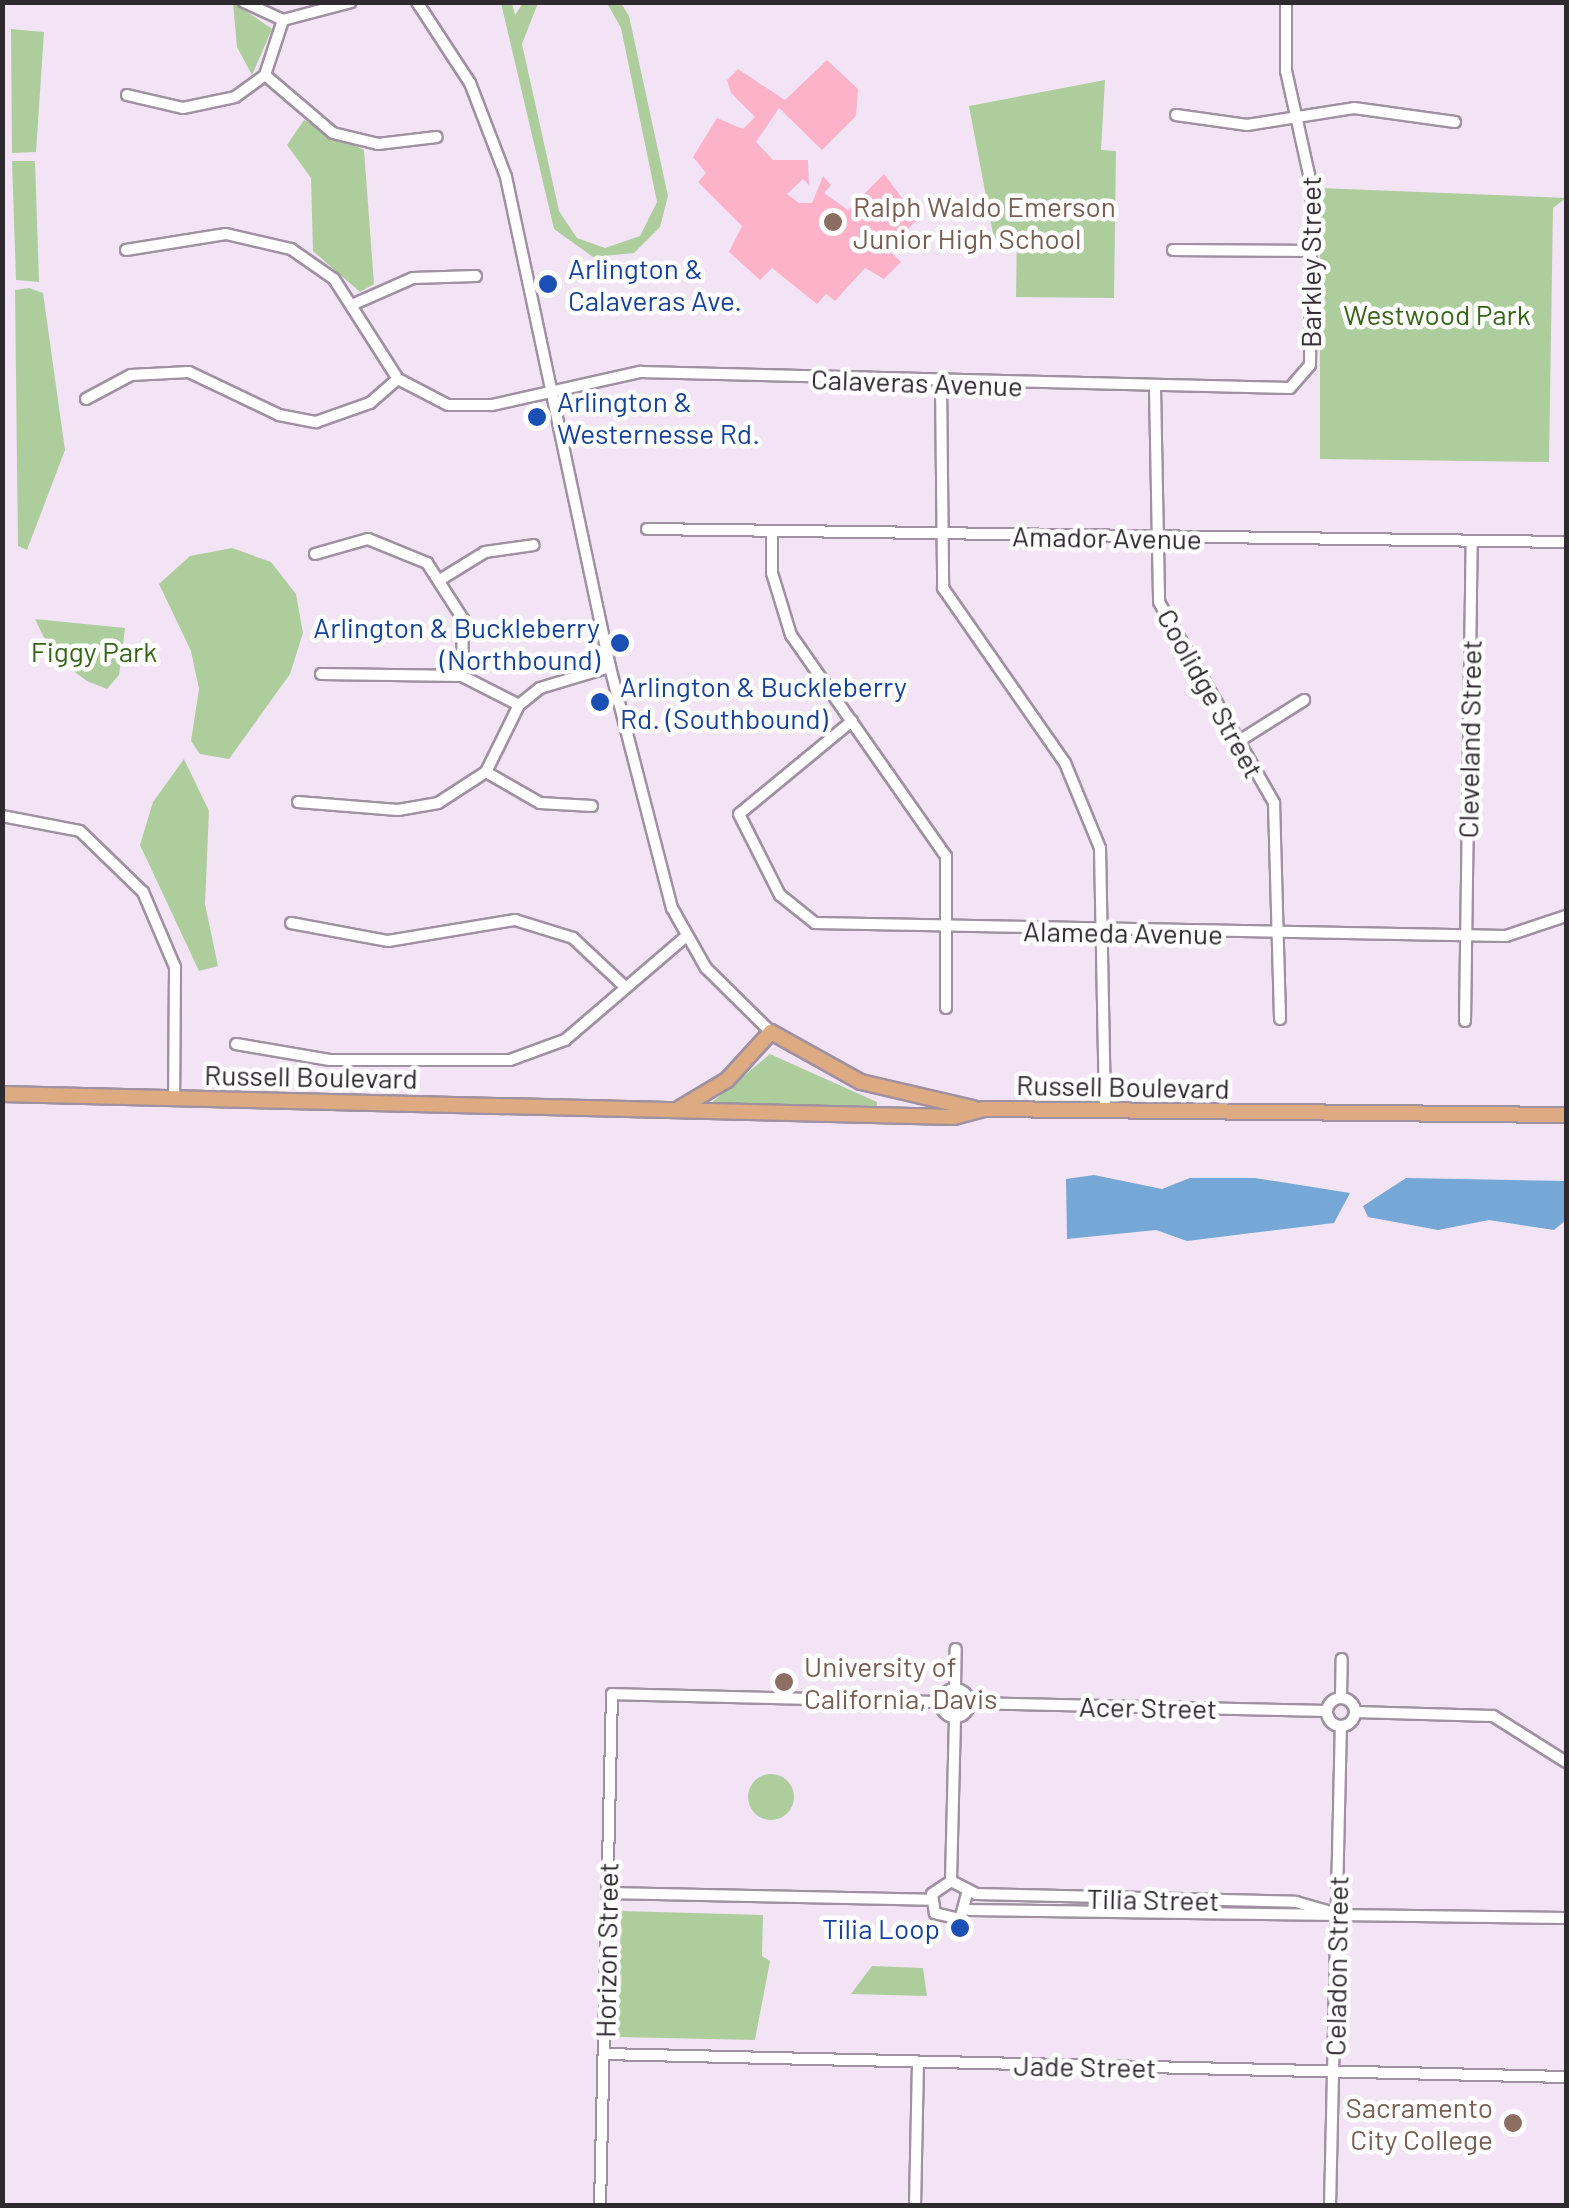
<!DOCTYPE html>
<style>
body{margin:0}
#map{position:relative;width:1569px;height:2208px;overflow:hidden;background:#f3e4f5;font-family:Barlow,sans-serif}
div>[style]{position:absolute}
.green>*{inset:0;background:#adcd9d}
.round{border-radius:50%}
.water>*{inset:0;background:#75a7d7}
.building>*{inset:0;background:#fcb3ca}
.roads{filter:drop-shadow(2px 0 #9f91a1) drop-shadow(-2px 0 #9f91a1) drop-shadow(0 2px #9f91a1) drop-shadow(0 -2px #9f91a1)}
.minor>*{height:10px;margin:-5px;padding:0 5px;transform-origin:5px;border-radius:5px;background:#fff}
.minor>.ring{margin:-5px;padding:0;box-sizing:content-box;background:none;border:10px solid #fff;border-radius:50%}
.major>*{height:14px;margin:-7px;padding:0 7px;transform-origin:7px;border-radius:7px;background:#ddaa82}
.dots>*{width:28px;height:28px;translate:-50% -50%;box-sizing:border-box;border:5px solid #fff;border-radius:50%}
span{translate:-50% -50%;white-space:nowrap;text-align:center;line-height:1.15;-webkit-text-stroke:9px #fff;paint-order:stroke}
.education-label{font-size:28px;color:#785e54}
.left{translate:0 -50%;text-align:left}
.right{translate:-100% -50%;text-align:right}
.street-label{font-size:28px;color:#2f2a30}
.transit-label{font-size:28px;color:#164399}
.park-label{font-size:28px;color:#366517}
.frame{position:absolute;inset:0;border:5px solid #2f2a30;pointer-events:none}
</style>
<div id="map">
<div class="green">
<div style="clip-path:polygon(233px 2px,272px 29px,252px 75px,237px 47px)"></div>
<div style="clip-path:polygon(501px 3px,512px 3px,515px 15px,523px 3px,538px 3px,522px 44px,559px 211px,577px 238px,605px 248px,640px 236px,657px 202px,621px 28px,607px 3px,621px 3px,629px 16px,668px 196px,660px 227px,634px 253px,593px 257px,554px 229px)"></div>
<div style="clip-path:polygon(11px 29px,44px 32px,36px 152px,12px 153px)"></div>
<div style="clip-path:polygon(1105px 80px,1101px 150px,1116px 151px,1114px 298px,1016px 297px,1017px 230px,994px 239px,969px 106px)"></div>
<div style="clip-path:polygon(304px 120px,364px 150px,374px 284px,360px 292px,313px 251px,311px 178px,287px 145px)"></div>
<div style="clip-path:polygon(12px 161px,35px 161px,39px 282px,16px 280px)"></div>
<div style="clip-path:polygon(1320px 188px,1566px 198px,1553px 208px,1549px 462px,1320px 459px)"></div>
<div style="clip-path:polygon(29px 288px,43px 293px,65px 450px,27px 550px,18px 546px,15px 290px)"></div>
<div style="clip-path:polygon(232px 548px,271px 562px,296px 594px,303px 633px,290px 674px,229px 759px,200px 754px,191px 741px,199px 689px,191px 651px,159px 584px,190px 556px)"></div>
<div style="clip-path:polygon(35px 619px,125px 628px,119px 675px,107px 689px,87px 681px,53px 656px)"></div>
<div style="clip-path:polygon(184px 759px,209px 811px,205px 904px,218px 966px,199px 971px,140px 845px,153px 802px)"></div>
<div style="clip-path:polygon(770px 1054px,877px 1102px,877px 1106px,711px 1103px)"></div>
<div class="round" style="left:748px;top:1774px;width:46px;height:46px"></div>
<div style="clip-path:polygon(621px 1911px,763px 1915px,762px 1956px,770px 1961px,755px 2040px,618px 2037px)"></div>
<div style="clip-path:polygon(872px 1966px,923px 1968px,927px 1996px,851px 1994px)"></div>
</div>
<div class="water">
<div style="clip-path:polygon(1094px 1175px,1162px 1189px,1190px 1178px,1255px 1178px,1350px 1193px,1334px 1223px,1187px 1241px,1156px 1230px,1067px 1239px,1066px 1179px)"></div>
<div style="clip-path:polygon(1406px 1178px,1566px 1181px,1566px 1220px,1554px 1230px,1489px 1220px,1438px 1230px,1368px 1217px,1363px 1206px)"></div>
</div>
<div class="building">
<div style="clip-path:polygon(827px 60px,858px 89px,856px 116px,822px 150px,779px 108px,756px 142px,773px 160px,808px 160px,809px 185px,803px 179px,787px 194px,799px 203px,812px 203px,823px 176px,831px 185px,824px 193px,848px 210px,884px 174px,918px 219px,888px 249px,901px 262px,884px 279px,865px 268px,835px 301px,826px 294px,817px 304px,772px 268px,760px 280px,729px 252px,742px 226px,698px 182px,706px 173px,693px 157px,717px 118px,743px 129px,755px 117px,731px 93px,727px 80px,738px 69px,785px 100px)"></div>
</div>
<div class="roads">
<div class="minor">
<div style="left:244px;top:2px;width:43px;rotate:24.8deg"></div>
<div style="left:283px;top:20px;width:70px;rotate:-14.8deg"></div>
<div style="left:417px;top:2px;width:97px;rotate:56.8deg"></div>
<div style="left:470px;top:83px;width:101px;rotate:69deg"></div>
<div style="left:506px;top:177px;width:501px;rotate:78.02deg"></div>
<div style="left:610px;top:667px;width:249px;rotate:75.6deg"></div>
<div style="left:672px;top:908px;width:69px;rotate:60.5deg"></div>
<div style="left:706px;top:968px;width:91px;rotate:44.6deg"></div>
<div style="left:265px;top:75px;width:89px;rotate:40.5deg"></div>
<div style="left:333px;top:133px;width:46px;rotate:13.7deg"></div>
<div style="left:378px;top:144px;width:59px;rotate:-6.8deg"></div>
<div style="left:127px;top:95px;width:57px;rotate:13.1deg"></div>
<div style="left:183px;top:108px;width:53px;rotate:-11.9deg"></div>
<div style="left:235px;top:97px;width:37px;rotate:-36deg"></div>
<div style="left:265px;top:75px;width:58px;rotate:-71.9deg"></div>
<div style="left:1176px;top:115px;width:72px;rotate:8deg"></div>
<div style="left:1247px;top:125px;width:108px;rotate:-9deg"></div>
<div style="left:1354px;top:108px;width:102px;rotate:7.9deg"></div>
<div style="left:126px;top:250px;width:101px;rotate:-9.1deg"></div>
<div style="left:226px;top:234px;width:67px;rotate:13deg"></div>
<div style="left:291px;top:249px;width:52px;rotate:34.9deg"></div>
<div style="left:334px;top:279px;width:119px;rotate:57.4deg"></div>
<div style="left:398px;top:379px;width:56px;rotate:27.5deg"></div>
<div style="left:448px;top:405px;width:44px"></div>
<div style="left:492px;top:405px;width:152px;rotate:-12.6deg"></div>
<div style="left:640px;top:372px;width:650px;rotate:1.41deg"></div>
<div style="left:1290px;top:388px;width:30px;rotate:-49deg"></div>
<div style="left:1310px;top:365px;width:177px;rotate:-89.4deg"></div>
<div style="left:1312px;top:188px;width:120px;rotate:-102.5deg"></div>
<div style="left:1286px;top:71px;width:69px;rotate:-90deg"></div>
<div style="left:1173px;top:250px;width:138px;rotate:0.4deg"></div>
<div style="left:354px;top:304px;width:64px;rotate:-23.8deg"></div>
<div style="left:413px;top:278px;width:63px;rotate:-1.8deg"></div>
<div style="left:941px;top:381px;width:207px;rotate:89.4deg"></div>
<div style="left:943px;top:588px;width:213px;rotate:55.1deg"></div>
<div style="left:1065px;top:763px;width:92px;rotate:67.6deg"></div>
<div style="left:1100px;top:848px;width:262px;rotate:88.9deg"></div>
<div style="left:1155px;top:388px;width:214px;rotate:88.9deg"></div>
<div style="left:1159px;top:602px;width:232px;rotate:60.2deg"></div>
<div style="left:1274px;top:803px;width:216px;rotate:88.4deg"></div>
<div style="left:86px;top:399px;width:51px;rotate:-28.1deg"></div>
<div style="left:131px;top:375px;width:58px;rotate:-3deg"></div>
<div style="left:189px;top:372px;width:100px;rotate:25.5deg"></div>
<div style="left:279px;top:415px;width:38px;rotate:11deg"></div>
<div style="left:316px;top:422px;width:57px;rotate:-19.4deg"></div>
<div style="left:370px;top:403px;width:37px;rotate:-41deg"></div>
<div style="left:647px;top:529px;width:919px;rotate:0.81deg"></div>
<div style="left:772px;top:531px;width:42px;rotate:90deg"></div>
<div style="left:772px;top:573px;width:65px;rotate:73deg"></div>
<div style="left:791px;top:635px;width:270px;rotate:55deg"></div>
<div style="left:946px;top:856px;width:152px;rotate:90deg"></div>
<div style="left:315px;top:554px;width:55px;rotate:-15.8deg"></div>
<div style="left:368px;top:539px;width:64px;rotate:22.1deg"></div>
<div style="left:427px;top:563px;width:67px;rotate:57.3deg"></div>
<div style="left:463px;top:619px;width:57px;rotate:91deg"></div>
<div style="left:443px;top:578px;width:49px;rotate:-31.8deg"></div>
<div style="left:485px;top:552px;width:49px;rotate:-8.1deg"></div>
<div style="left:321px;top:674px;width:141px;rotate:0.8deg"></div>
<div style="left:462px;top:676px;width:64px;rotate:27deg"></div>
<div style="left:852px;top:721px;width:146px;rotate:140.5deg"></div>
<div style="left:739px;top:814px;width:91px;rotate:63.2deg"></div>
<div style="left:780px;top:895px;width:45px;rotate:38.7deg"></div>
<div style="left:815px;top:923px;width:691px;rotate:1.08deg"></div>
<div style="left:1506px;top:936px;width:63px;rotate:-18.4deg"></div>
<div style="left:1239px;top:741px;width:77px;rotate:-32.2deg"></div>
<div style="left:486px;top:772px;width:62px;rotate:29.9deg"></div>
<div style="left:540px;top:803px;width:52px;rotate:3.3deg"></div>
<div style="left:298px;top:802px;width:100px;rotate:4.6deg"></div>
<div style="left:398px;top:810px;width:41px;rotate:-9.9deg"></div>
<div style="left:438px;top:803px;width:57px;rotate:-32.9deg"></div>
<div style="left:486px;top:772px;width:75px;rotate:-63.8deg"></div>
<div style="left:519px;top:705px;width:27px;rotate:-39deg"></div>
<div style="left:540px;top:688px;width:73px;rotate:-16.7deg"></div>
<div style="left:2px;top:816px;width:79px;rotate:10.9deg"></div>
<div style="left:80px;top:831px;width:88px;rotate:44.1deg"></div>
<div style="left:143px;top:892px;width:82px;rotate:66.9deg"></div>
<div style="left:175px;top:967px;width:131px;rotate:90.4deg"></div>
<div style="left:291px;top:923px;width:99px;rotate:10.5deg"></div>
<div style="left:388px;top:941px;width:129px;rotate:-9.4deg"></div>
<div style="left:515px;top:920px;width:61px;rotate:17.2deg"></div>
<div style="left:573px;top:938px;width:69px;rotate:43.2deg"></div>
<div style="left:1465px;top:1021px;width:479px;rotate:-89.2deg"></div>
<div style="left:236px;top:1044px;width:95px;rotate:9.7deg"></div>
<div style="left:330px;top:1060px;width:180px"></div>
<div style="left:510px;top:1060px;width:59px;rotate:-20deg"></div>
<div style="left:565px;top:1040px;width:158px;rotate:-40.6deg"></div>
<div style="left:955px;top:1688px;width:39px;rotate:-89deg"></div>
<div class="ring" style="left:941px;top:1689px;width:18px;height:18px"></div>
<div class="ring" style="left:1327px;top:1698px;width:18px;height:18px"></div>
<div style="left:1341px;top:1698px;width:39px;rotate:-89deg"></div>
<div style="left:969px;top:1703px;width:358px;rotate:1.3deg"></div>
<div style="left:1355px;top:1712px;width:138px;rotate:1.7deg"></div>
<div style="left:1493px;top:1716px;width:86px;rotate:32.2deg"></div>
<div style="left:951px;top:1881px;width:164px;rotate:-88.6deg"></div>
<div style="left:968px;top:1890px;width:30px;rotate:105deg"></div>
<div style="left:960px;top:1919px;width:26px;rotate:-167deg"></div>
<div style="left:935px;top:1913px;width:19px;rotate:-99deg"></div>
<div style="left:932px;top:1894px;width:23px;rotate:-34deg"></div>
<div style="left:951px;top:1881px;width:28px;rotate:27deg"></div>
<div style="left:976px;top:1894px;width:320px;rotate:1.4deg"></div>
<div style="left:1296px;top:1902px;width:32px;rotate:16deg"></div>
<div style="left:608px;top:1893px;width:323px;rotate:1.2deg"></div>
<div style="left:969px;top:1910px;width:597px;rotate:0.77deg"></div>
<div style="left:604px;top:2054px;width:962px;rotate:1.37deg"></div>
<div style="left:600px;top:2206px;width:512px;rotate:-88.66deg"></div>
<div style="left:612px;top:1694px;width:329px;rotate:1.4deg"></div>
<div style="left:915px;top:2206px;width:144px;rotate:-88.8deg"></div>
<div style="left:1330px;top:2206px;width:480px;rotate:-88.7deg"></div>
</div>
<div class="major">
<div style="left:2px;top:1094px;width:952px;rotate:1.38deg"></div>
<div style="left:954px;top:1117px;width:31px;rotate:-15deg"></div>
<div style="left:984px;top:1109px;width:582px;rotate:0.59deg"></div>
<div style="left:680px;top:1108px;width:55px;rotate:-30.8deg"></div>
<div style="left:727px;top:1080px;width:65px;rotate:-47.5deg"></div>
<div style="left:771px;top:1032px;width:103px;rotate:29.1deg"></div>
<div style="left:861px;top:1082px;width:115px;rotate:13.1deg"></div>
</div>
</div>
<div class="dots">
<div style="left:833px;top:222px;background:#8d6e63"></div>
<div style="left:548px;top:284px;background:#1a4fb4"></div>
<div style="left:537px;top:417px;background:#1a4fb4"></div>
<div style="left:620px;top:643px;background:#1a4fb4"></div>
<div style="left:600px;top:702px;background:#1a4fb4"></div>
<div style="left:784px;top:1682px;background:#8d6e63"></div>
<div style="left:960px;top:1928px;background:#1a4fb4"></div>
<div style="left:1513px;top:2123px;background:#8d6e63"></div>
</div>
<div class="education-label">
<span class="left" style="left:853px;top:222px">Ralph Waldo Emerson<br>Junior High School</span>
<span class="left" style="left:804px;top:1682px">University of<br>California, Davis</span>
<span class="right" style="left:1493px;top:2123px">Sacramento<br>City College</span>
</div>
<div class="street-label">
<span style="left:1310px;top:262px;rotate:-90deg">Barkley Street</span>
<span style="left:917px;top:382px;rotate:2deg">Calaveras Avenue</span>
<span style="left:1107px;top:537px;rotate:1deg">Amador Avenue</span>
<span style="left:1211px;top:693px;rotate:61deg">Coolidge Street</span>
<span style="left:1469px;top:739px;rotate:-89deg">Cleveland Street</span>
<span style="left:1123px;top:932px;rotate:1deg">Alameda Avenue</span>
<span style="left:311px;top:1076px;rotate:1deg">Russell Boulevard</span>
<span style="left:1123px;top:1086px;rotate:1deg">Russell Boulevard</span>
<span style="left:1148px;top:1707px;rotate:1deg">Acer Street</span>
<span style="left:1153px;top:1899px;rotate:1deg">Tilia Street</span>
<span style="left:606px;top:1950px;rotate:-89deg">Horizon Street</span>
<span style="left:1336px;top:1966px;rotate:-89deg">Celadon Street</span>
<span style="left:1085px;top:2066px;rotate:1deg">Jade Street</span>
</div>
<div class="transit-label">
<span class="left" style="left:568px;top:284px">Arlington &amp;<br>Calaveras Ave.</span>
<span class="left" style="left:557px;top:417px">Arlington &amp;<br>Westernesse Rd.</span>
<span class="right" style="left:600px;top:643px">Arlington &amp; Buckleberry<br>(Northbound)</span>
<span class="left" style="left:620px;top:702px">Arlington &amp; Buckleberry<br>Rd. (Southbound)</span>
<span class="right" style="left:940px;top:1928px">Tilia Loop</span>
</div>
<div class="park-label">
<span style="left:1437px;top:314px">Westwood Park</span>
<span style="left:94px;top:651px">Figgy Park</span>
</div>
<div class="frame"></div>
</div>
